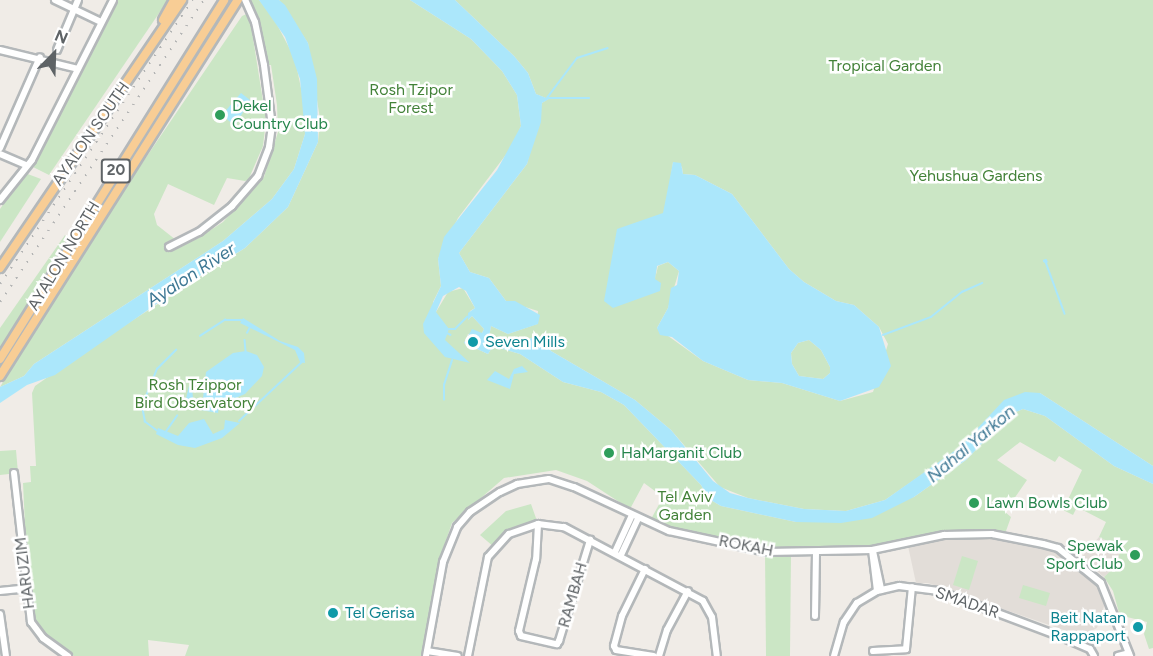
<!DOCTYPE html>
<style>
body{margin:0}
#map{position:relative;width:1153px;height:656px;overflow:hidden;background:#f0ece7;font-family:Figtree,sans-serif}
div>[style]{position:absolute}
.education>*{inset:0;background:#e2ddd8}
.green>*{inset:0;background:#cbe6c5}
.water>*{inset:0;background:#abe7fb}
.stream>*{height:1.5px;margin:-0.75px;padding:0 0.75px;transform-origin:0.75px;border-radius:0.75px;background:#abe7fb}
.roads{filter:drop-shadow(2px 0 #b4b8ba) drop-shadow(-2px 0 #b4b8ba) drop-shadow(0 2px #b4b8ba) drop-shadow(0 -2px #b4b8ba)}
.minor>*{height:6px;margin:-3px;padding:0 3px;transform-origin:3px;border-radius:3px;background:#fff}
.highway>*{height:8px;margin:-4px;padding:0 4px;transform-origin:4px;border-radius:4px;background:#f8cd95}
.rail>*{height:1.5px;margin-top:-0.75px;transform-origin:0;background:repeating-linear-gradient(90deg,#b3b4b4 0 1.5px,transparent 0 9.5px)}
.dots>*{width:16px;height:16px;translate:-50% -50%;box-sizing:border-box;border:3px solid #fff;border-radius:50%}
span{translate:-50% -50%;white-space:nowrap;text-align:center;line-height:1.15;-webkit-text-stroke:5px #fff;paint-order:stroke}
.shield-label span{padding:2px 4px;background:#fff;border:2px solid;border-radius:4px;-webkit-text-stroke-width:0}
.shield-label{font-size:15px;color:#5e6366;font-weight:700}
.park-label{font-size:16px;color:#438239}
.leisure-label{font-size:16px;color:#27864d}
.left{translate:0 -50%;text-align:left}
.right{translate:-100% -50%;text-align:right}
.street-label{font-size:16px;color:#5e6366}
.culture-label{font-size:16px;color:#0d838f}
.water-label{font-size:18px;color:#3e7894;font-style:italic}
.north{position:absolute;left:24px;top:24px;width:60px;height:60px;-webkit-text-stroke:4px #fff;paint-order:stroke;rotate:23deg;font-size:16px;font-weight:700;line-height:24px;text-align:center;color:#5e6366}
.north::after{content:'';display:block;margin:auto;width:21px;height:27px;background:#5e6366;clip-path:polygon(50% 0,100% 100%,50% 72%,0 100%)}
</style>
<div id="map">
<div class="education">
<div style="clip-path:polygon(999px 536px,1058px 551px,1091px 577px,1107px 597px,1097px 628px,1081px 636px,928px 583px,916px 583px,908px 546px,945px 537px)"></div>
<div style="clip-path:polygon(1099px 537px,1121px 548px,1117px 566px,1104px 577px,1081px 558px)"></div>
</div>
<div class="green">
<div style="clip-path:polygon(117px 0,168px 0,49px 175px,33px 167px)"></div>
<div style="clip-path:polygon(249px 0,259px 0,272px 15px,295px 59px,305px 108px,305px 134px,294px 169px,272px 199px,223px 241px,34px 364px,24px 376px,0 387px,88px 243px,242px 16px,249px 13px,266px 120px,263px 146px,250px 176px,253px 178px,245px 181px,227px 178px,214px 205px,168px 184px,154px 214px,157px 225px,176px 240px,197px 239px,223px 222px,264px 177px,278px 132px,277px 105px,271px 65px,266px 65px)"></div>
<div style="clip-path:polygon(279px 0,410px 0,471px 39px,502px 71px,517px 95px,521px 126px,511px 148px,458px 218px,438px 259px,441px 286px,433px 302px,436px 312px,448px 292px,463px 288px,475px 308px,470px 311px,468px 320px,472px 316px,484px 329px,482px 333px,468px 334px,464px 343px,488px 354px,493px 346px,520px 354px,563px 382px,601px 392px,624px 405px,701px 485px,709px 499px,721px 506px,796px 522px,914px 497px,966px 460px,1011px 414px,1023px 409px,1045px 416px,1114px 466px,1153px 484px,1153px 648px,1149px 649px,1144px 634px,1147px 622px,1127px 617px,1121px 620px,1113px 591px,1104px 577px,1116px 566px,1121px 548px,1099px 537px,1106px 522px,1077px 507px,1073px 515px,1063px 510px,1082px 470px,1059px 456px,1055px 462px,1020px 442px,997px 460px,1027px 480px,1005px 512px,1011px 517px,1006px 531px,943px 531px,864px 549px,791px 549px,694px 535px,650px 521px,663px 497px,644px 483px,630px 509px,587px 481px,556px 470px,504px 478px,452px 523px,439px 561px,421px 656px,185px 656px,189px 645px,148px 640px,149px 656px,74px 656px,45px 637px,32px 617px,28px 588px,23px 483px,31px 482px,30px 466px,36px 466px,32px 393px,35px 386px,91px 347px,245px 248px,288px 207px,318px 142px,320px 119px,308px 43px)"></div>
<div style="clip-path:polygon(evenodd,455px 0,1153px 0,1153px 466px,1040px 393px,885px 500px,846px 511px,804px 509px,748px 498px,720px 487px,671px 430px,635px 400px,551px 351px,543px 341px,534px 337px,512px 346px,489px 337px,491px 326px,508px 334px,537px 324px,538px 311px,506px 301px,489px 278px,470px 272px,459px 253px,527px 164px,542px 103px,548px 99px,536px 94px,528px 73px,514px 56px,455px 0,673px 162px,682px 167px,683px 174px,695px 175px,732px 194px,789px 269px,804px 282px,836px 301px,854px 305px,879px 327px,888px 344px,873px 392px,840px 401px,782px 383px,748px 380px,703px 361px,657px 328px,668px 308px,679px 271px,668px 262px,658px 266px,655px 279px,673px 162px)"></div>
<div style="clip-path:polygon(25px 173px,41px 179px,0 242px,0 209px)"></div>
<div style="clip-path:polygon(65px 235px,67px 238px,0 349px,0 328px)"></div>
<div style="clip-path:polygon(809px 340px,821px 350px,830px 367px,830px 373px,823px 379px,799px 376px,792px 364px,791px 353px,798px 343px)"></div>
<div style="clip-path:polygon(16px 450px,18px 473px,0 475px,0 451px)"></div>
<div style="clip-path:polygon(531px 504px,537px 521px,507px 531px,494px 547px,480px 535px,506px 511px)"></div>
<div style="clip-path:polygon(765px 555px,791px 556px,790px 656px,766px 656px)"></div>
<div style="clip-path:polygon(962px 556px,978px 561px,969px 590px,953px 585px)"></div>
<div style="clip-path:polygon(1023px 585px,1050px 593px,1046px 606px,1019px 598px)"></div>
</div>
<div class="water">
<div style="clip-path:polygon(259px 0,279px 0,285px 5px,308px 43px,317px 79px,318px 142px,288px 207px,245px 248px,175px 291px,55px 375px,27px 385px,0 403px,0 387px,24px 376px,34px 364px,223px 241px,272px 199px,294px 169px,305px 134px,300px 79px,285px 37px)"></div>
<div style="clip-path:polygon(410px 0,455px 0,514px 56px,528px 73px,536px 94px,549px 99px,542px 103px,541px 122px,527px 164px,459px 253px,470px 272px,489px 278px,506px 301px,515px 301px,540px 315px,538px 324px,508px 334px,491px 326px,489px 337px,512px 346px,534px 337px,543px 341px,551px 351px,635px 400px,671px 430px,713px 481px,730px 493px,748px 498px,804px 509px,846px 511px,885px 500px,960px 447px,1004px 400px,1025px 392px,1040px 393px,1153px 466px,1153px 484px,1114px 466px,1045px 416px,1023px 409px,1011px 414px,966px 460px,914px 497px,872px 518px,841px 523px,796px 522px,721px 506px,709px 499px,701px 485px,624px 405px,601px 392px,563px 382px,520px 354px,493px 346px,488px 354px,464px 343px,472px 329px,482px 333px,484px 329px,472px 316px,468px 320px,468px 313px,475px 308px,466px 291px,459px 287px,443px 296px,436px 312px,449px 329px,445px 340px,470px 363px,445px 357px,424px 333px,423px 324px,441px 286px,438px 259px,444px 237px,497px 170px,521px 126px,517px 95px,502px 71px,471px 39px)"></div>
<div style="clip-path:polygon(241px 93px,250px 100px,235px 126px,222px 115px)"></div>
<div style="clip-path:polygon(evenodd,673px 162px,681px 163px,683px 174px,695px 175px,732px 194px,789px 269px,804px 282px,836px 301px,854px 305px,879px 327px,891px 366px,879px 387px,840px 401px,782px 383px,748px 380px,703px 361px,672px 337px,660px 335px,657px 328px,668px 308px,671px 288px,677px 285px,679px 271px,668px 262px,657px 266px,655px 279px,661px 283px,660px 291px,613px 308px,604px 301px,617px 229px,663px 213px,673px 162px,809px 340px,821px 350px,830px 367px,830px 373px,823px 379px,799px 376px,792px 364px,791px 353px,798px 343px,809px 340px)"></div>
<div style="clip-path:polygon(243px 318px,280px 341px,298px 347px,304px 353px,305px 363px,300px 362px,295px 350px,240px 323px)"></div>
<div style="clip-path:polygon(246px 351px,257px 355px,264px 367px,262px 376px,245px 394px,219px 405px,218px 413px,184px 407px,189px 386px,192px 386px,193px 399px,203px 398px,206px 372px,233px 353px)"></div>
<div style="clip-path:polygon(522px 366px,528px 372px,514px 374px,510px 389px,487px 380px,495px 371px,509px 379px,514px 369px)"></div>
<div style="clip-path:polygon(204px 419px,213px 434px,224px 429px,225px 420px,240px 423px,222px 438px,195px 448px,178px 445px,156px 434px,158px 428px,178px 436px,189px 423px)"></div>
</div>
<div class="stream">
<div style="left:547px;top:98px;width:50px;rotate:-53.1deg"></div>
<div style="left:577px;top:58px;width:32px;rotate:-18deg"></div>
<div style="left:548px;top:98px;width:41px"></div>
<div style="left:1046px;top:260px;width:2px;rotate:63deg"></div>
<div style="left:1047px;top:262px;width:2px;rotate:180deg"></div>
<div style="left:1045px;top:262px;width:1px;rotate:-135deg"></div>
<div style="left:1044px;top:261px;width:2px;rotate:-27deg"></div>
<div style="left:1046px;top:262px;width:55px;rotate:69.9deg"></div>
<div style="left:449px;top:329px;width:6px"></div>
<div style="left:455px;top:329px;width:17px;rotate:-45deg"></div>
<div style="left:247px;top:333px;width:7px;rotate:-63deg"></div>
<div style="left:447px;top:333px;width:4px;rotate:27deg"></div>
<div style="left:883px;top:335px;width:51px;rotate:-20.6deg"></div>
<div style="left:931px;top:317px;width:40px;rotate:-39deg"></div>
<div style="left:962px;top:292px;width:22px;rotate:-24deg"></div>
<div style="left:200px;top:336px;width:30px;rotate:-33deg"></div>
<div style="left:225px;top:320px;width:17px"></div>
<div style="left:245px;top:340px;width:11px;rotate:85deg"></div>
<div style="left:444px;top:400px;width:15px;rotate:-90deg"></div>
<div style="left:444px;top:385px;width:26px;rotate:-72deg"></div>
<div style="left:239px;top:421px;width:86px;rotate:-43.1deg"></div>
<div style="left:157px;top:431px;width:15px;rotate:-143deg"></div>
<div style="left:145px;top:422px;width:16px;rotate:-101deg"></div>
<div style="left:142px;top:406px;width:40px;rotate:-68deg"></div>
<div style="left:157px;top:369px;width:27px;rotate:-45deg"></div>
<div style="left:165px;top:433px;width:21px;rotate:-55deg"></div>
</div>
<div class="roads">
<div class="minor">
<div style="left:55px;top:0;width:51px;rotate:25.6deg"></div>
<div style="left:0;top:50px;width:80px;rotate:13.7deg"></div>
<div style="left:57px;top:50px;width:54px;rotate:-67.2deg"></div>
<div style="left:0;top:148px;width:99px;rotate:-66.3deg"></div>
<div style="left:0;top:154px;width:28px;rotate:23deg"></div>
<div style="left:0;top:200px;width:51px;rotate:-51.3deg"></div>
<div style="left:32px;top:160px;width:179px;rotate:-63.1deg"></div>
<div style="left:169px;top:247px;width:34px;rotate:-27deg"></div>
<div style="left:199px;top:232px;width:42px;rotate:-38.2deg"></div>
<div style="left:232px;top:206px;width:40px;rotate:-49deg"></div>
<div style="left:258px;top:176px;width:31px;rotate:-69deg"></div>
<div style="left:269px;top:147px;width:21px;rotate:-82deg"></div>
<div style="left:272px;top:126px;width:62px;rotate:-97.5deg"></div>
<div style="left:264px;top:65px;width:44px;rotate:-101.8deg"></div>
<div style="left:255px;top:22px;width:24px;rotate:-114deg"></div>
<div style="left:14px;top:473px;width:150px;rotate:83.5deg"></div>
<div style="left:31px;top:622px;width:20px;rotate:53deg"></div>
<div style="left:43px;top:638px;width:31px;rotate:36deg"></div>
<div style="left:538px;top:524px;width:35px;rotate:93deg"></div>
<div style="left:536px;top:559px;width:74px;rotate:103.3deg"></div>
<div style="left:519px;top:631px;width:5px;rotate:68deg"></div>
<div style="left:521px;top:636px;width:37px;rotate:13deg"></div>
<div style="left:557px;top:644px;width:4px;rotate:-56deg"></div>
<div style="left:559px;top:641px;width:106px;rotate:-72.9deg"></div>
<div style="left:872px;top:550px;width:41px;rotate:83deg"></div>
<div style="left:873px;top:551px;width:40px;rotate:78deg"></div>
<div style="left:615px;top:552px;width:41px;rotate:-65.3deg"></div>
<div style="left:621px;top:555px;width:40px;rotate:-65deg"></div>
<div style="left:645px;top:569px;width:52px;rotate:116.1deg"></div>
<div style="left:622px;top:616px;width:31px;rotate:105deg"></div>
<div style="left:614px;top:646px;width:4px;rotate:63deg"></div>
<div style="left:616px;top:650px;width:38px;rotate:9deg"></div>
<div style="left:0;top:591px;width:27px;rotate:-6deg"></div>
<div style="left:0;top:614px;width:42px;rotate:81.9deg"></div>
<div style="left:815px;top:616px;width:63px;rotate:-89.1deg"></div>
<div style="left:427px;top:651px;width:31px;rotate:9deg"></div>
<div style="left:873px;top:651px;width:33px;rotate:-3deg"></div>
<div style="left:906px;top:649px;width:62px;rotate:-84.5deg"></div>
<div style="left:426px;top:656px;width:96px;rotate:-79.7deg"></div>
<div style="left:443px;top:562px;width:38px;rotate:-68deg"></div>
<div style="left:457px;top:527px;width:20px;rotate:-49deg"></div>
<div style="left:470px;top:512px;width:36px;rotate:-34deg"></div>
<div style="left:500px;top:492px;width:19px;rotate:-25deg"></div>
<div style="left:517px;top:484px;width:32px;rotate:-9deg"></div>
<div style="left:549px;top:479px;width:26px;rotate:18deg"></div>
<div style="left:574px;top:487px;width:105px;rotate:24.9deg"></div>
<div style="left:669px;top:531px;width:100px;rotate:12.1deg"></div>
<div style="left:767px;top:552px;width:105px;rotate:-1.1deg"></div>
<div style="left:872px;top:550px;width:74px;rotate:-11.8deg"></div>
<div style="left:944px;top:535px;width:48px;rotate:-1.2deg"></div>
<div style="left:992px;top:534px;width:52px;rotate:11.1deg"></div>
<div style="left:1043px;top:544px;width:16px;rotate:15deg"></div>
<div style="left:1058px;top:548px;width:55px;rotate:39.1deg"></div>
<div style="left:1101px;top:583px;width:79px;rotate:68.3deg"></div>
<div style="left:468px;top:656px;width:101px;rotate:-78.6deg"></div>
<div style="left:488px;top:557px;width:31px;rotate:-48deg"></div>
<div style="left:509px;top:534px;width:31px;rotate:-19deg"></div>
<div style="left:538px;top:524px;width:26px;rotate:7deg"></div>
<div style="left:564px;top:527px;width:157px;rotate:28deg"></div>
<div style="left:703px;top:601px;width:18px;rotate:61deg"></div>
<div style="left:712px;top:617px;width:39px;rotate:83deg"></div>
<div style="left:659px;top:656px;width:27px;rotate:-73deg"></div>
<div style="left:667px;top:630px;width:44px;rotate:-61.7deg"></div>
<div style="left:834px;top:656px;width:35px;rotate:-74deg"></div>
<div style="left:844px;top:622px;width:23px;rotate:-56deg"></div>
<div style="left:857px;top:603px;width:23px;rotate:-31deg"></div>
<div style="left:877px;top:591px;width:23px;rotate:-13deg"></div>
<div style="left:899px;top:586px;width:40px;rotate:7.1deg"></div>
<div style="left:939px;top:591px;width:134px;rotate:20.6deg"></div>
<div style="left:1064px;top:638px;width:28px;rotate:23deg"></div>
<div style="left:1090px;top:649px;width:8px;rotate:60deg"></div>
<div style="left:1118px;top:656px;width:11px;rotate:-15deg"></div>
</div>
<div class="highway">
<div style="left:163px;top:20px;width:23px;rotate:-61deg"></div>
<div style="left:0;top:268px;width:324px;rotate:-55.8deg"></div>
<div style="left:0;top:359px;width:423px;rotate:-58deg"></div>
<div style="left:0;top:376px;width:445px;rotate:-57.7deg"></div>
</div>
</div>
<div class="rail">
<div style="left:0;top:284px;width:343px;rotate:-55.9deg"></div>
<div style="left:0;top:302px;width:364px;rotate:-56deg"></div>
</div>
<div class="dots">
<div style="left:220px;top:115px;background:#2e9e5b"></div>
<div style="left:473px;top:342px;background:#0f9aa8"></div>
<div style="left:609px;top:453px;background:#2e9e5b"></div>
<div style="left:974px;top:503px;background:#2e9e5b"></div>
<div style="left:1135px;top:555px;background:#2e9e5b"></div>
<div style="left:333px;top:613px;background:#0f9aa8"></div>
<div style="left:1138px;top:627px;background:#0f9aa8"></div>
</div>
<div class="shield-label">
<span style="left:116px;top:171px">20</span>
</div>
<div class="park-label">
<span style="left:885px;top:66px">Tropical Garden</span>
<span style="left:411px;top:99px">Rosh Tzipor<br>Forest</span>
<span style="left:976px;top:176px">Yehushua Gardens</span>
<span style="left:195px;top:394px">Rosh Tzippor<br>Bird Observatory</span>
<span style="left:685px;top:506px">Tel Aviv<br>Garden</span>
</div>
<div class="leisure-label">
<span class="left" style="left:232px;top:115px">Dekel<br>Country Club</span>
<span class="left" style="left:621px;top:453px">HaMarganit Club</span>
<span class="left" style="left:986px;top:503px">Lawn Bowls Club</span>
<span class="right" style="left:1123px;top:555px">Spewak<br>Sport Club</span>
</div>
<div class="street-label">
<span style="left:91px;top:134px;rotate:-55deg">AYALON SOUTH</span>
<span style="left:64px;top:256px;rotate:-59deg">AYALON NORTH</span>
<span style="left:746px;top:546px;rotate:11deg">ROKAH</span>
<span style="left:25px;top:573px;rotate:-97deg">HARUZIM</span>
<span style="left:573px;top:595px;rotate:-74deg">RAMBAH</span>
<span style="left:967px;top:603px;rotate:19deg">SMADAR</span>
</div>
<div class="culture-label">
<span class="left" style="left:485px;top:342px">Seven Mills</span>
<span class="left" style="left:345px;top:613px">Tel Gerisa</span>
<span class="right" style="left:1126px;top:627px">Beit Natan<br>Rappaport</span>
</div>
<div class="water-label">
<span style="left:191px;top:275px;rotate:-33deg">Ayalon River</span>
<span style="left:971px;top:444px;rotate:-40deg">Nahal Yarkon</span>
</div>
<div class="north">N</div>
</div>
